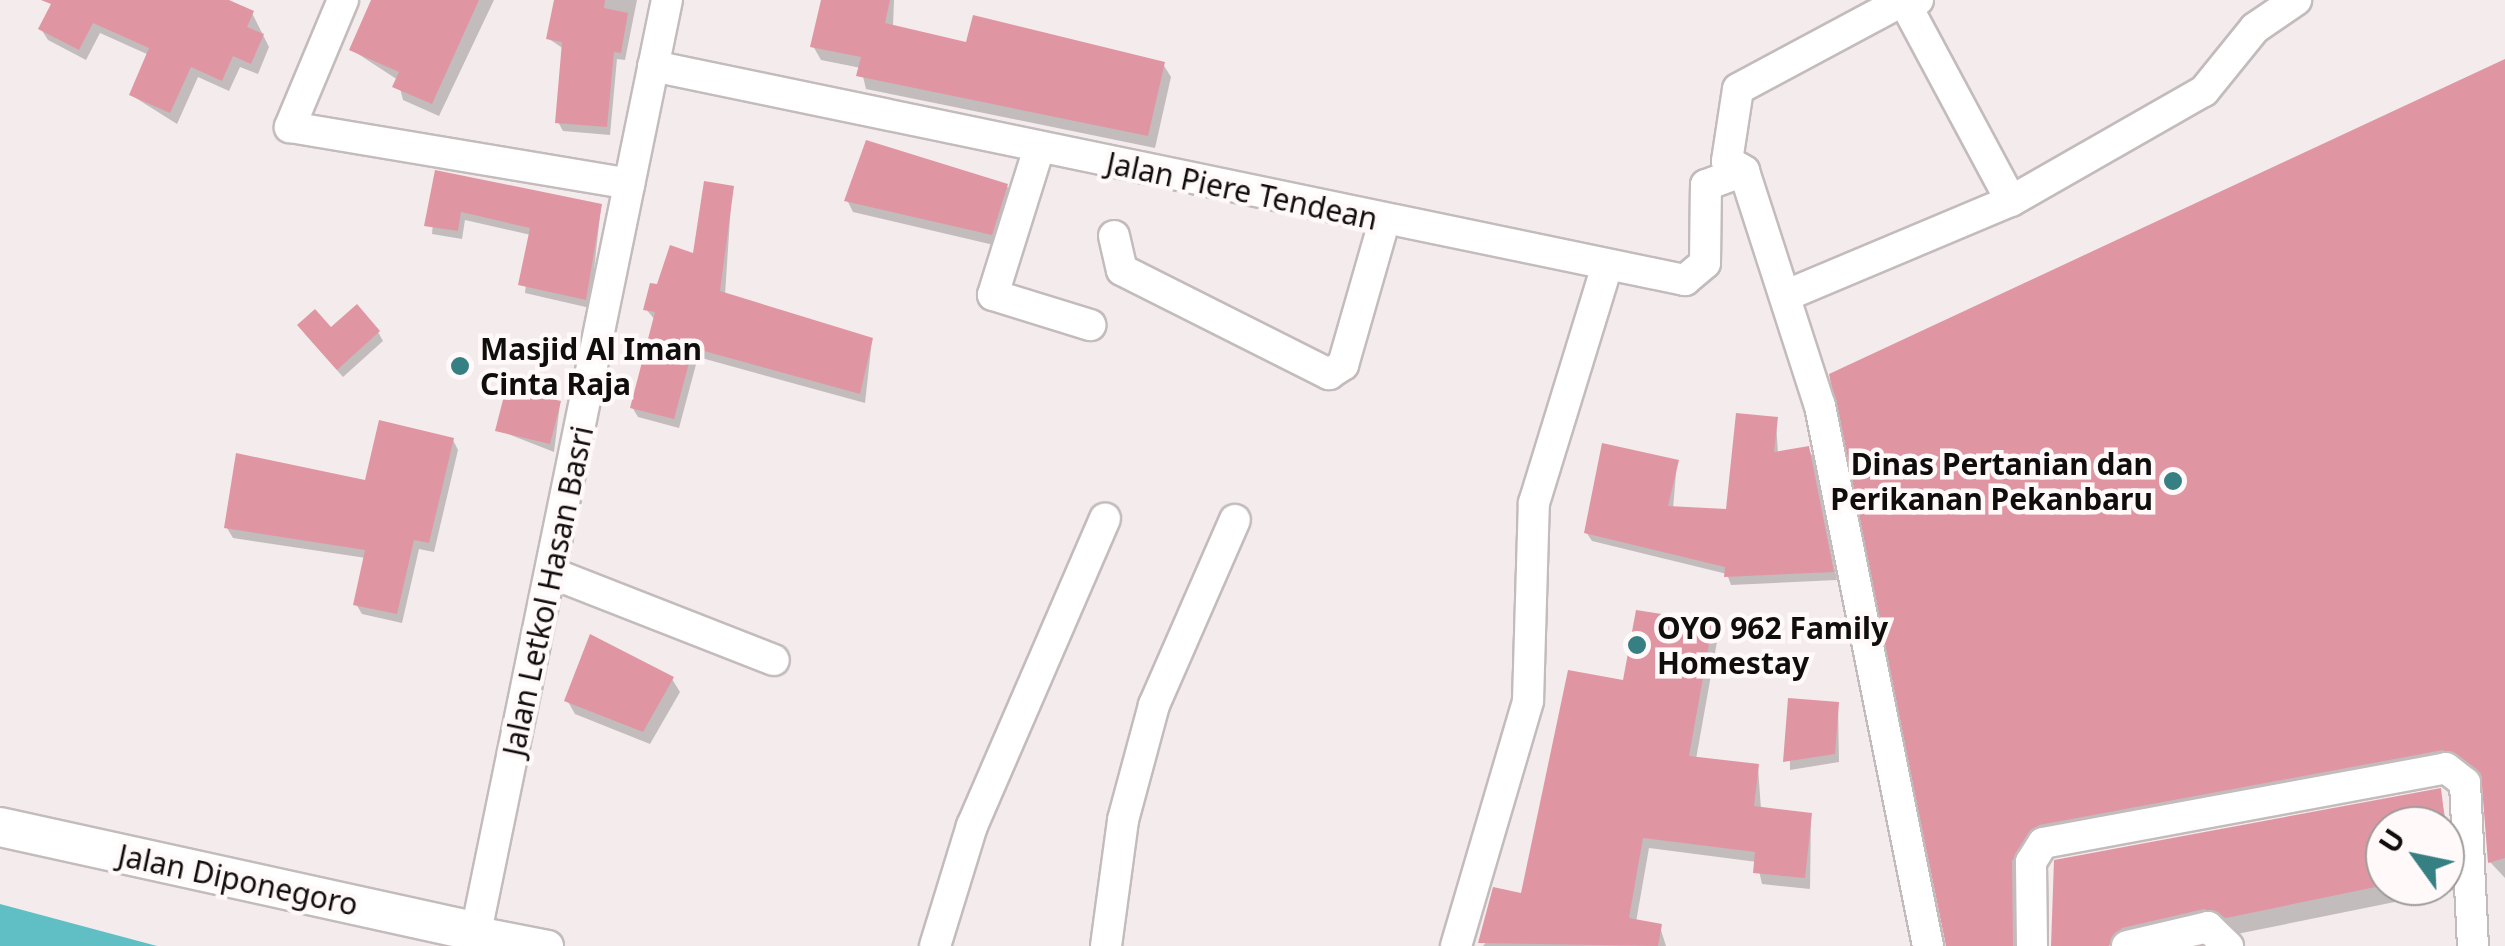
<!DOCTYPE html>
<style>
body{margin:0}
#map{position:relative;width:2505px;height:946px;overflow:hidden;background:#f4ebec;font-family:"Noto Sans",sans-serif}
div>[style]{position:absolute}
.water>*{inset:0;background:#60bfc4}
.shadow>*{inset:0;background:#0003}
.building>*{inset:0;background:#e096a2}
.roads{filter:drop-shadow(2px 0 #c3bbbc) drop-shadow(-2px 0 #c3bbbc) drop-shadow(0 2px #c3bbbc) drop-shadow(0 -2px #c3bbbc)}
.minor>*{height:30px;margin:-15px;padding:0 15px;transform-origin:15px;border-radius:15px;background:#fff}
.major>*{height:38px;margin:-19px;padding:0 19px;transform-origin:19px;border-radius:19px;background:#fff}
.dots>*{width:28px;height:28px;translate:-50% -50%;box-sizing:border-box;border:5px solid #fff9fa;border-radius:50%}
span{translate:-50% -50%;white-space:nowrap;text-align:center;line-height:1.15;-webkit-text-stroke:9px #fff9fa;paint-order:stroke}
.street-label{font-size:30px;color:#100d0d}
.poi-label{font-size:30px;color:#100d0d;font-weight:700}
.left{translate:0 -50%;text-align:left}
.right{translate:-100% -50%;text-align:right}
.north{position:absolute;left:2365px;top:806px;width:100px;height:100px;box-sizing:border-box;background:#fff9fa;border:2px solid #9f9b9b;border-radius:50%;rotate:303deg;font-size:28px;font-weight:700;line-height:40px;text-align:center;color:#100d0d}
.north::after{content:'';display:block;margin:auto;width:35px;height:45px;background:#367f83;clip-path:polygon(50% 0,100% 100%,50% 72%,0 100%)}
</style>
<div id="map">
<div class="water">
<div style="clip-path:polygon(0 904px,157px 946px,0 946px)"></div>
</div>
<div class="shadow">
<div style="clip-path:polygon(56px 0,223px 0,252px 13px,269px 47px,258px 74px,240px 67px,229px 91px,198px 77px,177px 124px,131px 95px,149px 55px,100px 33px,86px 60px,48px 40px,41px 29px)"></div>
<div style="clip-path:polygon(382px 0,494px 0,439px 116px,403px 100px,398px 80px,352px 50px)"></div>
<div style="clip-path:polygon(556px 0,637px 0,625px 60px,617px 59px,610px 135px,563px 131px,558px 122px,564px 49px,549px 39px)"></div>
<div style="clip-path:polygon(823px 0,894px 0,893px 27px,968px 45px,1163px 64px,1171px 77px,1155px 148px,866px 89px,861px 68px,821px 60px,813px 46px)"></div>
<div style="clip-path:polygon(2505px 62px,2505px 878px,2490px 862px,2485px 785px,2461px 766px,2048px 842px,2022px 946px,1948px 946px)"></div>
<div style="clip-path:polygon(437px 173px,601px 206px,590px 308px,525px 293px,531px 235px,465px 220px,462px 239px,432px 234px)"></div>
<div style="clip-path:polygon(1007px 186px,1013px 197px,998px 246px,853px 212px,847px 200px)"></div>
<div style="clip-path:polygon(732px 188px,725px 295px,872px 340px,865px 403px,698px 357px,679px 428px,638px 417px,632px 407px,655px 320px,646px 309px,695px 256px)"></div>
<div style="clip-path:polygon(378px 332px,383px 341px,343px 377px,305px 334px)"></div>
<div style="clip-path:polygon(560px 404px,554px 452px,498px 430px)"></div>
<div style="clip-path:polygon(1776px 420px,1778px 454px,1808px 449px,1813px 457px,1837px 580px,1731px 585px,1727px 574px,1592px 541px,1586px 532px,1677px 462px,1673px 509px,1728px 512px)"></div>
<div style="clip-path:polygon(453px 440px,458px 450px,434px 552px,419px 549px,402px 623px,362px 614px,356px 604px,366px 558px,233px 538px,227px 528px,366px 483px)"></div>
<div style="clip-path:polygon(1711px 624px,1718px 636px,1696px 759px,1758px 767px,1761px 809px,1811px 815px,1810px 889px,1762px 884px,1757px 862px,1649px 848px,1636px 922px,1660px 927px,1666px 946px,1483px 946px,1523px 896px,1625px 683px)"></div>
<div style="clip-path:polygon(672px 679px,680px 692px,650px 744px,575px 714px,567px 700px)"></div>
<div style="clip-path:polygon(1790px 700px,1838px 704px,1839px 762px,1790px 770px)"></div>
<div style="clip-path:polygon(evenodd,2440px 791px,2459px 889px,2237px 934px,2053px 946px,2440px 791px,2385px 826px,2445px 826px,2445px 886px,2385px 886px,2385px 826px)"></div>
</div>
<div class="building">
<div style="clip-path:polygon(41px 0,229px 0,254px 11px,247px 27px,264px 34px,251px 64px,233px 56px,222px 81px,191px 67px,170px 113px,129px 95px,149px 48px,93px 23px,79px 50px,38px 29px,51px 4px)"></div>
<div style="clip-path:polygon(371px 0,479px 0,432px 104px,392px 87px,399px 72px,349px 50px)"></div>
<div style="clip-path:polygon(554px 0,605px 0,604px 8px,628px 13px,621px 53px,614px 52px,607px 127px,555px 123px,562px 42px,546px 39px)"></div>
<div style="clip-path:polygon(821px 0,890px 0,885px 23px,966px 42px,973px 15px,1165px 62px,1148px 136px,856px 76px,861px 57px,810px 47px)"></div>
<div style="clip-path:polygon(2505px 59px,2505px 858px,2488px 863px,2481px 774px,2443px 750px,2039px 825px,2012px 861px,2013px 946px,1946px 946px,1829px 374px)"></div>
<div style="clip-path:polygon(866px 140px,1008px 184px,992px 235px,844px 201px)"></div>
<div style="clip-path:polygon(435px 170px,602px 204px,586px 300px,518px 285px,530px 228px,461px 212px,458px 231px,424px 226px)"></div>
<div style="clip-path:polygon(704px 181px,734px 186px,720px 291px,873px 338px,860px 394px,693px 348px,674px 419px,630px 408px,655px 312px,643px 310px,650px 283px,657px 284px,670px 245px,693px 253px)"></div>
<div style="clip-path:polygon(357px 304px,380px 331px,337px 370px,297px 325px,315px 309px,331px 327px)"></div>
<div style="clip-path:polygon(506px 388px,561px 401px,550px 444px,495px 431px)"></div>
<div style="clip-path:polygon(1736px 413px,1778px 417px,1774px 452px,1809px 446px,1834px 572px,1724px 577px,1725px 567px,1584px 533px,1602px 443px,1679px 460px,1668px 506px,1726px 509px)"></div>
<div style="clip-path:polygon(379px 420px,454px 438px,429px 543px,414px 540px,397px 614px,353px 605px,365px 550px,224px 528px,236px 453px,365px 480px)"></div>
<div style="clip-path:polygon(1636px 610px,1713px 622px,1689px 756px,1759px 764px,1754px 806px,1812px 813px,1805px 878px,1753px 873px,1755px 852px,1643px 838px,1629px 918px,1662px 924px,1658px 946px,1478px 943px,1493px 887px,1521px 893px,1568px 670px,1623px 680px)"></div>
<div style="clip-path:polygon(590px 634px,674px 677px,643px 732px,564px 701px)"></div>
<div style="clip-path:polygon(1788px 698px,1839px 702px,1835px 754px,1783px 762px)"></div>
<div style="clip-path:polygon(2441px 788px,2451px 872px,2445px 826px,2385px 826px,2385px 885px,2226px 918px,2204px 909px,2122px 928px,2109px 946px,2051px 946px,2054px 860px)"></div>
</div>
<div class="roads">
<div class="minor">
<div style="left:343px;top:0;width:138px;rotate:112.7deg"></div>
<div style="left:290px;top:127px;width:344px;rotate:9.5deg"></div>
<div style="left:1904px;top:0;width:188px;rotate:151.8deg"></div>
<div style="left:1738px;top:89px;width:73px;rotate:98.7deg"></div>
<div style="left:1727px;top:161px;width:20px;rotate:30deg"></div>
<div style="left:1744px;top:171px;width:247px;rotate:72.1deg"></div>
<div style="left:1820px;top:406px;width:551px;rotate:78.69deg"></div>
<div style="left:1918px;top:0;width:13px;rotate:157deg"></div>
<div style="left:1906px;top:5px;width:222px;rotate:61.8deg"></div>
<div style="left:2011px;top:201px;width:222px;rotate:-29.7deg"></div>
<div style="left:2204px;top:91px;width:81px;rotate:-51deg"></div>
<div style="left:2255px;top:28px;width:50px;rotate:-34.3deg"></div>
<div style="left:653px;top:66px;width:1054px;rotate:11.72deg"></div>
<div style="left:1685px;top:280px;width:26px;rotate:-40deg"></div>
<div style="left:1705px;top:263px;width:78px;rotate:-89.3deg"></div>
<div style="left:1706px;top:185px;width:40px;rotate:-20.2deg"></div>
<div style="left:1039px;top:148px;width:154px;rotate:107.4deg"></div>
<div style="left:993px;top:295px;width:102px;rotate:17.2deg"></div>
<div style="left:1114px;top:236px;width:35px;rotate:77deg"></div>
<div style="left:1122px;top:270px;width:232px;rotate:26.7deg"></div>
<div style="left:1329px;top:374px;width:17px;rotate:-33deg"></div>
<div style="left:1343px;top:365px;width:149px;rotate:-74deg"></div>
<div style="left:1787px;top:295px;width:243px;rotate:-22.8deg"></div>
<div style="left:554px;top:574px;width:236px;rotate:21.4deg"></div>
<div style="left:548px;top:946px;width:73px;rotate:-169deg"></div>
<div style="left:476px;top:932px;width:951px;rotate:-78.42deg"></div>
<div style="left:935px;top:946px;width:126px;rotate:-72.9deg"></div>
<div style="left:972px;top:826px;width:335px;rotate:-66.6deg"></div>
<div style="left:1106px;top:946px;width:127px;rotate:-82.3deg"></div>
<div style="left:1123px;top:820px;width:119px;rotate:-74.9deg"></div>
<div style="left:1154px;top:705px;width:202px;rotate:-66.4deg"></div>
<div style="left:1456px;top:946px;width:255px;rotate:-73.6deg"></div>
<div style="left:1528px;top:701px;width:198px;rotate:-88.3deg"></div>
<div style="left:1534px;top:503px;width:245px;rotate:-72.9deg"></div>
<div style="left:2032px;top:946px;width:84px;rotate:-90.7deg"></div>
<div style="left:2031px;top:862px;width:22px;rotate:-58deg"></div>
<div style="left:2043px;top:843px;width:410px;rotate:-10.5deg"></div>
<div style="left:2446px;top:768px;width:24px;rotate:38deg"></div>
<div style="left:2465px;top:783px;width:163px;rotate:87.2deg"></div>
<div style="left:2127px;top:946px;width:83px;rotate:-13.2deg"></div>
<div style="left:2208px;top:927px;width:28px;rotate:44deg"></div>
</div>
<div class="major">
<div style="left:0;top:827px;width:487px;rotate:12.4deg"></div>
<div style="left:476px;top:932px;width:15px;rotate:106deg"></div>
</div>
</div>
<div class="dots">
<div style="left:460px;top:366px;background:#367f83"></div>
<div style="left:2173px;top:481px;background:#367f83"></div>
<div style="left:1637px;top:645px;background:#367f83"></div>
</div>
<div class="street-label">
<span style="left:1242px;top:191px;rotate:12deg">Jalan Piere Tendean</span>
<span style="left:548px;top:591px;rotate:-78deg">Jalan Letkol Hasan Basri</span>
<span style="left:238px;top:880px;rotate:12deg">Jalan Diponegoro</span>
</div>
<div class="poi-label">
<span class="left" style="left:480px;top:366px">Masjid Al Iman<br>Cinta Raja</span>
<span class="right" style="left:2153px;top:481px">Dinas Pertanian dan<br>Perikanan Pekanbaru</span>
<span class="left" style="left:1657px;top:645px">OYO 962 Family<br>Homestay</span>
</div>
<div class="north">U</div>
</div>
